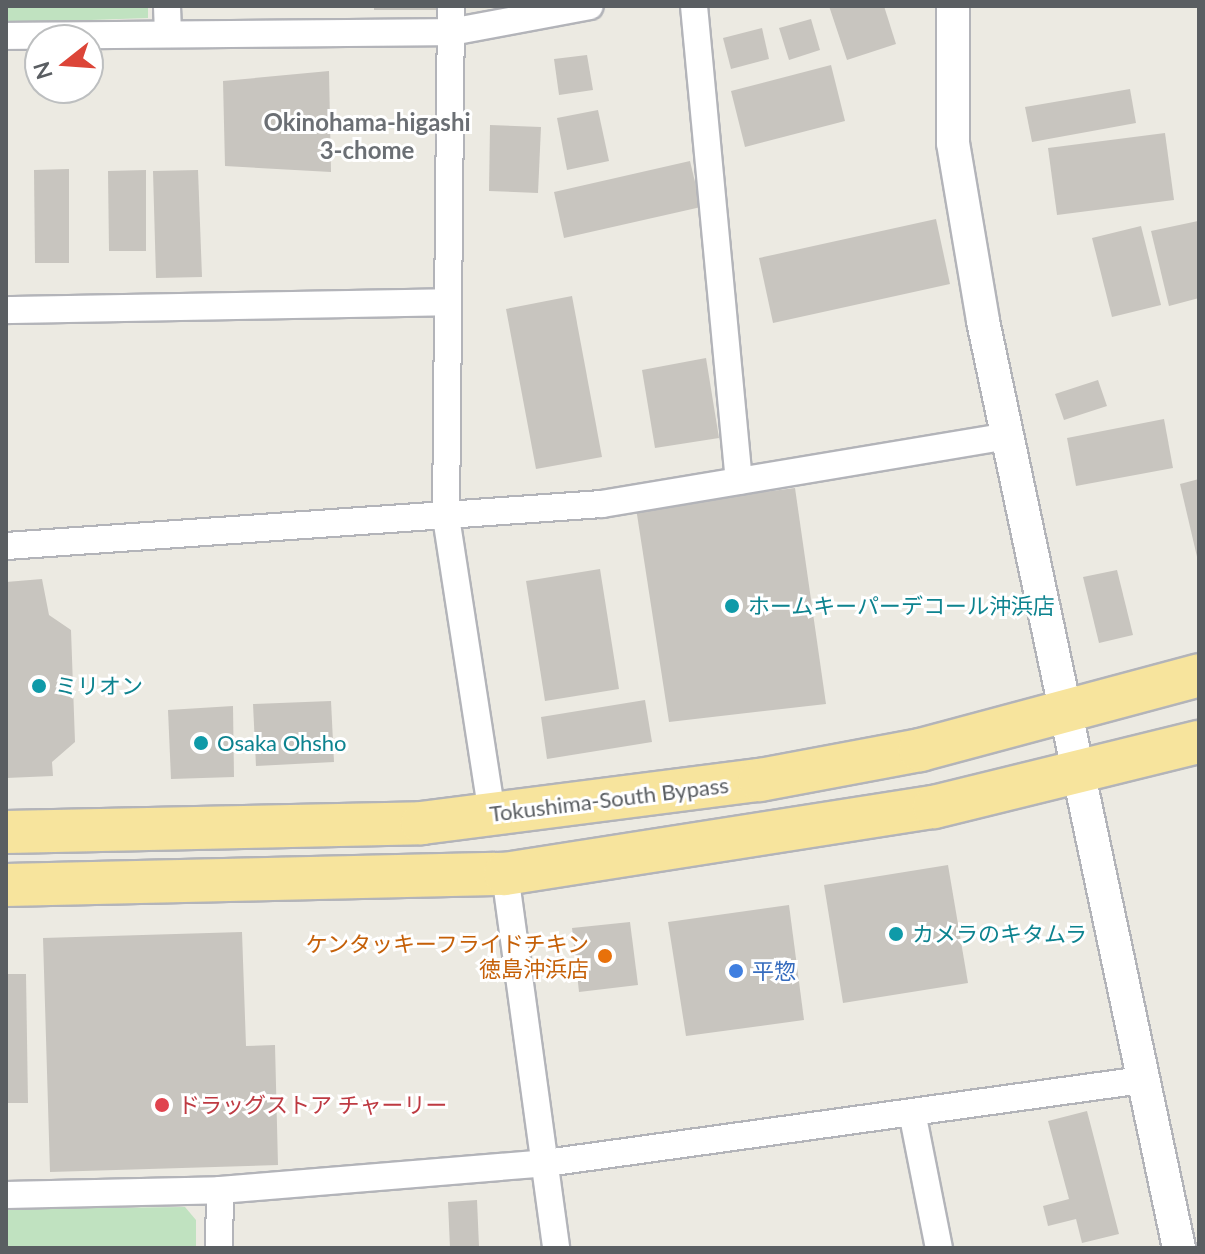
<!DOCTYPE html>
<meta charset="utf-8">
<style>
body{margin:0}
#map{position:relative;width:1205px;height:1254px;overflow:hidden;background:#eceae2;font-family:Lato,"Noto Sans JP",sans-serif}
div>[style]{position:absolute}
.green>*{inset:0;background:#c0e2c0}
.building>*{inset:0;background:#c8c5bf}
.roads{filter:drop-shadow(2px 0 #b3b4b9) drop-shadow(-2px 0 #b3b4b9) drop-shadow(0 2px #b3b4b9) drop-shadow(0 -2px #b3b4b9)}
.minor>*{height:26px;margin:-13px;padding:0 13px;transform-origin:13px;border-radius:13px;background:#fff}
.tertiary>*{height:32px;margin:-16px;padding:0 16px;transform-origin:16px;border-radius:16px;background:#fff}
.trunk>*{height:42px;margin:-21px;padding:0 21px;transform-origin:21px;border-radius:21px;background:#f7e49d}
.dots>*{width:22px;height:22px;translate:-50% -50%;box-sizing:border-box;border:4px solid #fff;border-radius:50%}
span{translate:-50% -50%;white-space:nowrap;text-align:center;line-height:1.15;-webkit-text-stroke:6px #fff;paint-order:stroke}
.culture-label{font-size:22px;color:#0d838f}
.left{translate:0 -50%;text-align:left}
.street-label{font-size:22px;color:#5a5e62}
.food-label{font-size:22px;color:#c56008}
.right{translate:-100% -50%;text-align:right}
.shop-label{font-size:22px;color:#366cbe}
.health-label{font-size:22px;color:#be3a42}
.neighbourhood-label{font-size:24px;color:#6b6f74;font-weight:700}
.frame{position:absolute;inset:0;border:8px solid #5a5e62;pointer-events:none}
.north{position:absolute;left:24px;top:24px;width:80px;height:80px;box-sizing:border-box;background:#fff;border:2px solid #bdbfc0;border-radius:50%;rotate:253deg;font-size:22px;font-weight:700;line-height:32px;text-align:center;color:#5a5e62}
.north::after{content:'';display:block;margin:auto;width:28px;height:36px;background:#dc4538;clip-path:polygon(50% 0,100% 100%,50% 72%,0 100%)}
</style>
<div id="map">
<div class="green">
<div style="clip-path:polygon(6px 6px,148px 6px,148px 18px,6px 23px)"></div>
<div style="clip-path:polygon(185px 1207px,196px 1220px,196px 1248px,6px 1248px,6px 1209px)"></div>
</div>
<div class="building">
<div style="clip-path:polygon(374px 6px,436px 6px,436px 10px,374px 10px)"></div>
<div style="clip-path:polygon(829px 6px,884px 6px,896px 44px,847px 60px)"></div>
<div style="clip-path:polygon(811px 19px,820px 50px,789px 60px,779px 28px)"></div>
<div style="clip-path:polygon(762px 28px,769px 59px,731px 69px,723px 38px)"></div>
<div style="clip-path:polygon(587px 55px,593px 90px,559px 95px,554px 59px)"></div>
<div style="clip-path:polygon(831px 65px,845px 121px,745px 147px,731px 91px)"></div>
<div style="clip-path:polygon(329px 71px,331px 172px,225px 166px,223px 81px)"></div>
<div style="clip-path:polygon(49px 88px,79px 88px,78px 99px,49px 98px)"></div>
<div style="clip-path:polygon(1130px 89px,1136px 123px,1032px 142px,1025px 107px)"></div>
<div style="clip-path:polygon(598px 110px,609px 161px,567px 170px,557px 118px)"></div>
<div style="clip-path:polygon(490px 125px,541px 127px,538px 193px,489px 191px)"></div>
<div style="clip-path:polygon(1165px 133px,1174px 200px,1057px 215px,1048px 148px)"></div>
<div style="clip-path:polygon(690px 161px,701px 207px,564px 238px,554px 192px)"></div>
<div style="clip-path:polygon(69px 169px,69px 263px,35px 263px,34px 170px)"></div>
<div style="clip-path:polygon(146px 170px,146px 251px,109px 251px,108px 171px)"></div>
<div style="clip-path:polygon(198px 170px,202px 277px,156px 278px,153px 171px)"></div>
<div style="clip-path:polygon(936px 219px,950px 284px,773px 323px,759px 258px)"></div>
<div style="clip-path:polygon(1198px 221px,1199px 298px,1169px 306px,1151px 231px)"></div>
<div style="clip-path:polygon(1141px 226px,1161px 305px,1112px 317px,1092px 238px)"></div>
<div style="clip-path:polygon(572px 296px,602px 457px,536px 469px,506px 309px)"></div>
<div style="clip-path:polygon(706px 358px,719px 438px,655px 448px,642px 370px)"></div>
<div style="clip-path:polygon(1098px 380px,1107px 406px,1064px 420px,1055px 394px)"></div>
<div style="clip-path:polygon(1164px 419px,1173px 468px,1076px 486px,1067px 438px)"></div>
<div style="clip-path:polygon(1199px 479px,1199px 561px,1198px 561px,1180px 484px)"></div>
<div style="clip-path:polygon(795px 488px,826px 704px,669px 722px,636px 508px)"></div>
<div style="clip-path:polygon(600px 569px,619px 689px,545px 701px,526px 581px)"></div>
<div style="clip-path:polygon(1117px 570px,1133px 635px,1099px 643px,1083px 577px)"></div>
<div style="clip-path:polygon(42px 579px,49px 615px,71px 630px,75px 742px,52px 762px,53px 776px,6px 778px,6px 582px)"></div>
<div style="clip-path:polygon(645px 700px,652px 742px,547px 759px,541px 717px)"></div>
<div style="clip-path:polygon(331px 701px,334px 762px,256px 766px,253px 704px)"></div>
<div style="clip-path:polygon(233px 706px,234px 777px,171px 779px,168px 710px)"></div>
<div style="clip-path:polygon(948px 865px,968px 983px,843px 1003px,824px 885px)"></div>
<div style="clip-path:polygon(789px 905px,804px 1020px,686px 1036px,668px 922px)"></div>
<div style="clip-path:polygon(630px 922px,638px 985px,579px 992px,572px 928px)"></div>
<div style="clip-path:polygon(242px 932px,246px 1046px,275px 1045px,278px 1165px,50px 1172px,43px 938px)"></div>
<div style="clip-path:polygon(6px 974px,26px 974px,28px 1103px,6px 1103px)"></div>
<div style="clip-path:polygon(1087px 1111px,1119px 1234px,1082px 1243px,1076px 1219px,1048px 1226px,1043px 1206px,1069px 1199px,1048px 1121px)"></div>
<div style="clip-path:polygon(477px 1200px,479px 1247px,450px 1248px,448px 1202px)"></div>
</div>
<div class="roads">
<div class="minor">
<div style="left:167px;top:6px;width:27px;rotate:88deg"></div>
<div style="left:451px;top:6px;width:511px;rotate:90.56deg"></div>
<div style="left:446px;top:517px;width:301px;rotate:81.2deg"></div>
<div style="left:694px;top:6px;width:477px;rotate:84.6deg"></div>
<div style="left:6px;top:36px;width:445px;rotate:-0.5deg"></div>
<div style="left:451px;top:32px;width:141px;rotate:-10.6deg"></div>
<div style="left:6px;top:310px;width:442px;rotate:-1deg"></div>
<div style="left:6px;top:546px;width:597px;rotate:-4.03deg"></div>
<div style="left:602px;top:504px;width:411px;rotate:-9.5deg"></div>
<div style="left:505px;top:874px;width:377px;rotate:82.2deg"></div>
<div style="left:913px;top:1117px;width:134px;rotate:78.8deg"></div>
<div style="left:6px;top:1195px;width:214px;rotate:-1.3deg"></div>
<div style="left:220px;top:1190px;width:320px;rotate:-4.7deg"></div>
<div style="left:539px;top:1164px;width:609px;rotate:-7.93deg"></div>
<div style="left:219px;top:1248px;width:58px;rotate:-89deg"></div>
</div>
<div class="tertiary">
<div style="left:953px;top:6px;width:137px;rotate:90deg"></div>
<div style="left:953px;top:143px;width:181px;rotate:80.4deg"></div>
<div style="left:983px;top:321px;width:947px;rotate:78.06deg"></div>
</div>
<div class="trunk">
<div style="left:6px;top:832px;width:416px;rotate:-1.2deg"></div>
<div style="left:422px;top:823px;width:341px;rotate:-7.3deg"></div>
<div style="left:760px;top:780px;width:163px;rotate:-10.6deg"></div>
<div style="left:920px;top:750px;width:289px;rotate:-15deg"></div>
<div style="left:6px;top:885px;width:499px;rotate:-1.3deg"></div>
<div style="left:505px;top:874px;width:434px;rotate:-8.9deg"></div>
<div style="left:934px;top:807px;width:273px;rotate:-13.8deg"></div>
</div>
</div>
<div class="dots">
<div style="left:732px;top:606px;background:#0f9aa8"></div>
<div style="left:39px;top:686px;background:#0f9aa8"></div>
<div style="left:201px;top:743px;background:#0f9aa8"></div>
<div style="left:896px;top:934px;background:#0f9aa8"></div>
<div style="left:605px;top:956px;background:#e8710a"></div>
<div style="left:736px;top:971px;background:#3f7fe0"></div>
<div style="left:162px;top:1105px;background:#e0444e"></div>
</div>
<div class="culture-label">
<span class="left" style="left:748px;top:606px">ホームキーパーデコール沖浜店</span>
<span class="left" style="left:55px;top:686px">ミリオン</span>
<span class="left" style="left:217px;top:743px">Osaka Ohsho</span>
<span class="left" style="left:912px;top:934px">カメラのキタムラ</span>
</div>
<div class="street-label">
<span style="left:609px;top:799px;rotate:-7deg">Tokushima-South Bypass</span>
</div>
<div class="food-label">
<span class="right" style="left:589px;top:956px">ケンタッキーフライドチキン<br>徳島沖浜店</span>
</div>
<div class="shop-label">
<span class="left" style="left:752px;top:971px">平惣</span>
</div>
<div class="health-label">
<span class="left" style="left:178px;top:1105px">ドラッグストア チャーリー</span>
</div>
<div class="neighbourhood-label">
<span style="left:367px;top:136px">Okinohama-higashi<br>3-chome</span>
</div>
<div class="frame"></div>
<div class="north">N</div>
</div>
